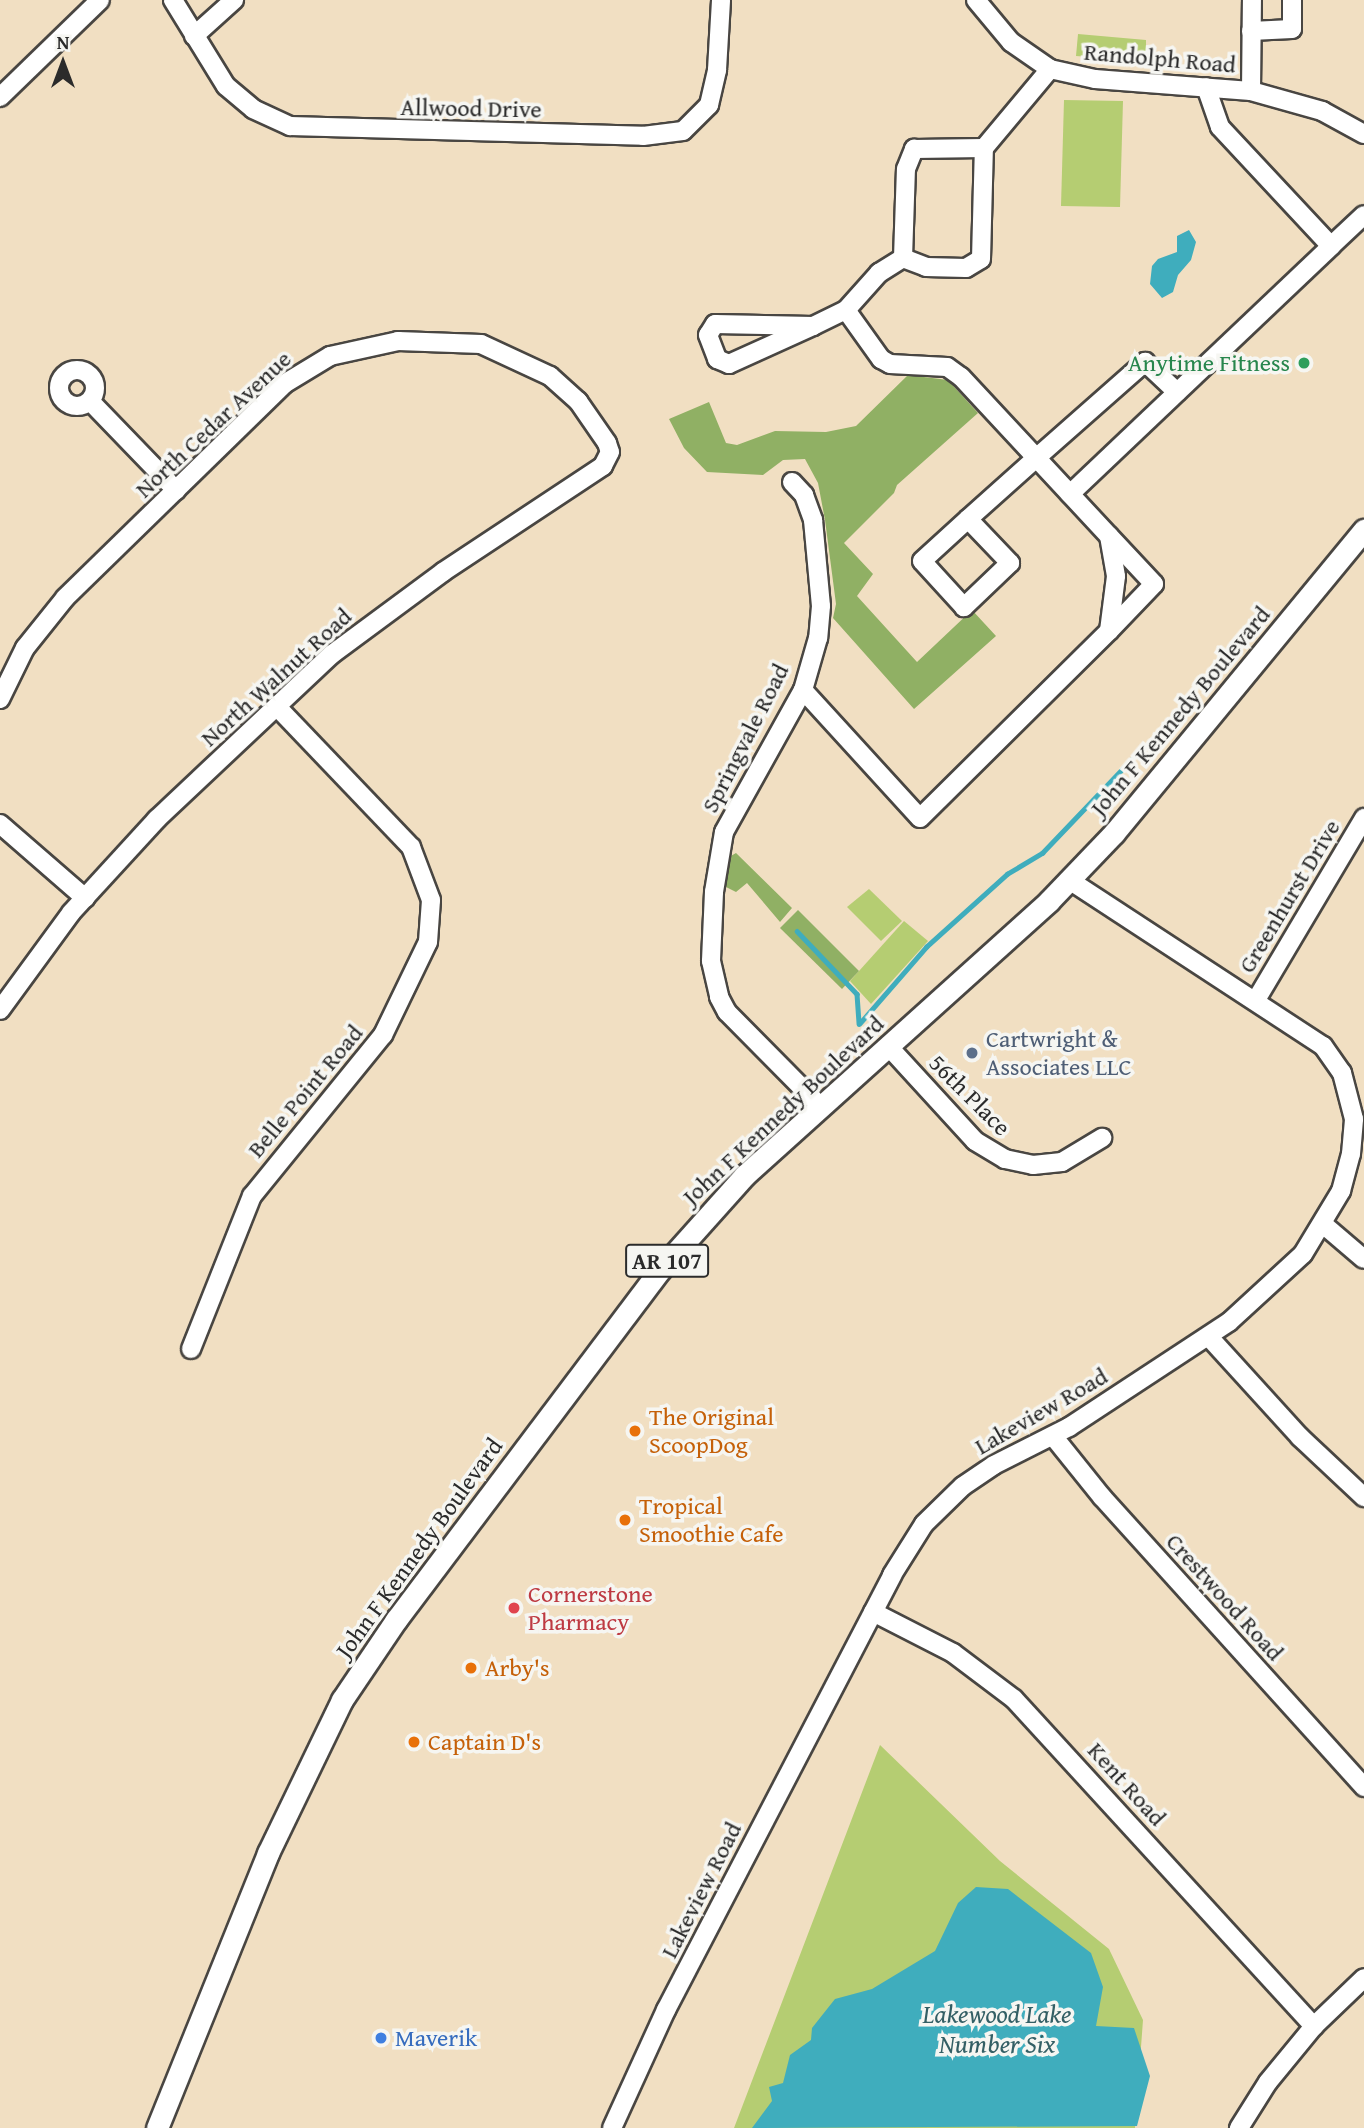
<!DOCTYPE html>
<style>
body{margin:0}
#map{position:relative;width:1364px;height:2128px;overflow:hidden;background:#f1dfc2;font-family:"Gentium Book Plus",serif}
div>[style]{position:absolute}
.green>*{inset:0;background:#b5cd72}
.forest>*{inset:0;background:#90b064}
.water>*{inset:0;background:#3fadbd}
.stream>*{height:4.5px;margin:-2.25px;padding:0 2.25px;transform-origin:2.25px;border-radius:2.25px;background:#3fadbd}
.roads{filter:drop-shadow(2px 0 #494642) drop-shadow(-2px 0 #494642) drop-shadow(0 2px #494642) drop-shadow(0 -2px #494642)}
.minor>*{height:18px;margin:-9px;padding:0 9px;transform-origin:9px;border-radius:9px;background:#fff}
.minor>.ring{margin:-9px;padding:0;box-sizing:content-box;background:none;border:18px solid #fff;border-radius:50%}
.major>*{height:21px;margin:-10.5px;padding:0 10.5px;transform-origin:10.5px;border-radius:10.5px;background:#fff}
.dots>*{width:19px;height:19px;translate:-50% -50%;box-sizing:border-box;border:4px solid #f6f6f2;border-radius:50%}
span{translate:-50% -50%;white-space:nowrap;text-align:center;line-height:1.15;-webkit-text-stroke:7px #f6f6f2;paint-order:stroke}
.shield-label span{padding:2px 5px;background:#f6f6f2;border:2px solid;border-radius:5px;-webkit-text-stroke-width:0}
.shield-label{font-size:23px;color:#2b2b2b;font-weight:700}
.street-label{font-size:24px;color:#2b2b2b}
.leisure-label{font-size:24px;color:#27864d}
.right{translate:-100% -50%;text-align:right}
.service-label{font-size:24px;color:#4e5e75}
.left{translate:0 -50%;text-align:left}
.food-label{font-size:24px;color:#c56008}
.health-label{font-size:24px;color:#be3a42}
.shop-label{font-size:24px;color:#366cbe}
.water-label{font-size:26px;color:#335f65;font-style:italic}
.north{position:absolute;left:28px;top:28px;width:70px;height:70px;-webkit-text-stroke:5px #f6f6f2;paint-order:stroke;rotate:0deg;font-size:19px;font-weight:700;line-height:28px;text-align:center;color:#2b2b2b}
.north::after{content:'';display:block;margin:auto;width:24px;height:32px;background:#2b2b2b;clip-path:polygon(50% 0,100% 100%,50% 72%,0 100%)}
</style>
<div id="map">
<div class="green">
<div style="clip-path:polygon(1078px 34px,1146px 40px,1146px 61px,1076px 56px)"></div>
<div style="clip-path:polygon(1064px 100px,1123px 101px,1120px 207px,1061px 206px)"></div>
<div style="clip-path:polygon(869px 889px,902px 921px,881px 941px,847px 907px)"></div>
<div style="clip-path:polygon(904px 921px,928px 941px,871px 1004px,850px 981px)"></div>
<div style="clip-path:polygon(880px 1745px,1000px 1861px,1109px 1949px,1143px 2020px,1135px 2128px,734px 2128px)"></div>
</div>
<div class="forest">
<div style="clip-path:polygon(908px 375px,948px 380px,978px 413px,897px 485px,894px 493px,844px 543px,873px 574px,857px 596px,917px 662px,972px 610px,996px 636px,914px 709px,833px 618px,836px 604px,825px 520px,818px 483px,805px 459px,783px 460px,763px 475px,707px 472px,684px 448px,669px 419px,709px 402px,726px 443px,737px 445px,775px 431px,826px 432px,856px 426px)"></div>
<div style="clip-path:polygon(736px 853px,792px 908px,780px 922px,747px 883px,736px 892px,720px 884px,724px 860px)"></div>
<div style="clip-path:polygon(798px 910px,859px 971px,842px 989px,780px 928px)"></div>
</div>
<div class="water">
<div style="clip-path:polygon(1189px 230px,1196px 242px,1191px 260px,1178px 275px,1173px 292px,1162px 298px,1150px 284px,1152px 266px,1158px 259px,1177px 252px,1177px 236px)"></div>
<div style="clip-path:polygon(976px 1887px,1008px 1889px,1091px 1953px,1103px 1987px,1096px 2026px,1134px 2028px,1150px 2076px,1137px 2126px,752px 2128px,772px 2101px,769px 2087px,783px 2083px,790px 2055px,811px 2040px,812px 2028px,835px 1999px,872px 1989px,935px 1951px,958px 1903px)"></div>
</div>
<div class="stream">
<div style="left:797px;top:931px;width:87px;rotate:46.4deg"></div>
<div style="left:857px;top:994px;width:30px;rotate:86deg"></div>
<div style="left:860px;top:1023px;width:101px;rotate:-49deg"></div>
<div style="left:926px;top:947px;width:109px;rotate:-42deg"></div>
<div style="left:1007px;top:874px;width:41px;rotate:-31deg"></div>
<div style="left:1042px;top:853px;width:129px;rotate:-46.3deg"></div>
</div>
<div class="roads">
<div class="minor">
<div style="left:173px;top:0;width:101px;rotate:58.4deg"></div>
<div style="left:226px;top:86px;width:35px;rotate:40deg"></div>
<div style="left:253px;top:109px;width:41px;rotate:24.7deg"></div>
<div style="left:290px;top:126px;width:353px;rotate:1.6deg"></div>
<div style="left:643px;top:136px;width:40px;rotate:-7.1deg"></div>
<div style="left:683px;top:131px;width:37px;rotate:-45deg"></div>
<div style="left:709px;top:105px;width:36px;rotate:-77deg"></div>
<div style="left:717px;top:70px;width:70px;rotate:-86.7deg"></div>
<div style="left:976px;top:0;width:55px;rotate:50.2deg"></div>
<div style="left:1011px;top:42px;width:47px;rotate:34.7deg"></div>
<div style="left:1050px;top:69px;width:46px;rotate:12.5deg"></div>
<div style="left:1095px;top:79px;width:156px;rotate:4.4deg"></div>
<div style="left:1251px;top:91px;width:74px;rotate:15.7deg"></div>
<div style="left:1322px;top:111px;width:48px;rotate:28.7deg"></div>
<div style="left:1251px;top:31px;width:41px;rotate:-2.8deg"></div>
<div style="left:1292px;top:29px;width:29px;rotate:-90deg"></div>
<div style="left:194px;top:36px;width:54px;rotate:-42deg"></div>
<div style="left:1251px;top:91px;width:91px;rotate:-89.4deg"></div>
<div style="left:0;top:97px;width:139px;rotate:-44.1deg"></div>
<div style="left:1331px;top:246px;width:45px;rotate:-43.2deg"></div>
<div style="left:903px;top:258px;width:89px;rotate:-88.1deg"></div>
<div style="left:906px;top:169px;width:22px;rotate:-68deg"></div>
<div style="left:914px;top:149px;width:70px;rotate:-0.8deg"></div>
<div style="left:813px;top:326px;width:98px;rotate:-178.8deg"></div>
<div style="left:715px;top:324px;width:13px;rotate:122deg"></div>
<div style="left:708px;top:335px;width:26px;rotate:69deg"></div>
<div style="left:717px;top:359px;width:13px;rotate:23deg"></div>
<div style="left:729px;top:364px;width:92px;rotate:-24.3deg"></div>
<div style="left:813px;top:326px;width:37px;rotate:-26deg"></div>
<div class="ring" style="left:59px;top:370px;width:18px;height:18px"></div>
<div style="left:90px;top:401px;width:124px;rotate:46deg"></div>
<div style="left:792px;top:482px;width:18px;rotate:47deg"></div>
<div style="left:804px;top:495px;width:27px;rotate:70deg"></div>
<div style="left:813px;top:520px;width:86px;rotate:84.7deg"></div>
<div style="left:821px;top:606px;width:32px;rotate:95deg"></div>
<div style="left:818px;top:638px;width:54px;rotate:106.1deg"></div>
<div style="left:803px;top:690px;width:162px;rotate:119.1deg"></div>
<div style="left:724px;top:832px;width:61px;rotate:99.5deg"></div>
<div style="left:714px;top:892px;width:69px;rotate:92.5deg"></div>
<div style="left:711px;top:961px;width:37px;rotate:77deg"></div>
<div style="left:719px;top:997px;width:17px;rotate:62deg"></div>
<div style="left:727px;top:1012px;width:134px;rotate:45.3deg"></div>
<div style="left:1070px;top:494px;width:360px;rotate:-43.5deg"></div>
<div style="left:1331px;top:246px;width:163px;rotate:-133deg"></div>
<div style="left:1220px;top:127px;width:42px;rotate:-109.3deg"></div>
<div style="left:968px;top:519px;width:61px;rotate:46.3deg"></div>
<div style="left:1010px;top:563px;width:64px;rotate:136.3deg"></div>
<div style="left:964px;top:607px;width:62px;rotate:-132.4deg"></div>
<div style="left:922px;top:561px;width:62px;rotate:-42.4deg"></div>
<div style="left:968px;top:519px;width:90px;rotate:-41.8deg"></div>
<div style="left:1035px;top:459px;width:147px;rotate:-41.4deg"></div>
<div style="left:1145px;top:362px;width:44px;rotate:43.2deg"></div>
<div style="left:1109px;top:631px;width:65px;rotate:-46.2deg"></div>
<div style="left:1154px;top:584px;width:64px;rotate:-133.1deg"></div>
<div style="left:803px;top:690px;width:173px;rotate:47.6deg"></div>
<div style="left:920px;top:818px;width:266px;rotate:-44.7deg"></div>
<div style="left:1109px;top:631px;width:55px;rotate:-82.7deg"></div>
<div style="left:1116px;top:576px;width:41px;rotate:-99.9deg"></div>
<div style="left:1109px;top:536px;width:217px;rotate:-132.9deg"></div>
<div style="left:961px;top:377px;width:17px;rotate:-144deg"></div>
<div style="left:947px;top:367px;width:57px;rotate:-177deg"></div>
<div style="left:890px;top:364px;width:10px;rotate:-151deg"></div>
<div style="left:881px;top:359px;width:60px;rotate:-125.5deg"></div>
<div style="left:846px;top:310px;width:50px;rotate:-48.3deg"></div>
<div style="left:879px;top:273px;width:28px;rotate:-32deg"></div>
<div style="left:903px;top:258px;width:25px;rotate:21deg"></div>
<div style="left:926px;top:267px;width:40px;rotate:1.4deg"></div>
<div style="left:966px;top:268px;width:17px;rotate:-31deg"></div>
<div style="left:981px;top:259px;width:111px;rotate:-88.5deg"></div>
<div style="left:984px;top:148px;width:103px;rotate:-50.1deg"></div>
<div style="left:0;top:699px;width:57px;rotate:-63.9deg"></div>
<div style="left:25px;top:648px;width:64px;rotate:-51.3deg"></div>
<div style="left:65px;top:598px;width:306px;rotate:-44.3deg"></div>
<div style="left:284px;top:384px;width:54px;rotate:-31.3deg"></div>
<div style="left:330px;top:356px;width:70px;rotate:-12.4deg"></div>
<div style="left:398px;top:341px;width:83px;rotate:2.1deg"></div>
<div style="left:481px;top:344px;width:76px;rotate:24.9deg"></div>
<div style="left:550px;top:376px;width:38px;rotate:42deg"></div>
<div style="left:578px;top:401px;width:51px;rotate:55.4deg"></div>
<div style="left:607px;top:443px;width:9px;rotate:72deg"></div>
<div style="left:610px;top:452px;width:16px;rotate:117deg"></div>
<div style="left:603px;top:466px;width:192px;rotate:146.5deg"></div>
<div style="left:443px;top:572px;width:138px;rotate:143.5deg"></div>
<div style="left:332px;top:654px;width:241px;rotate:136.7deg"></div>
<div style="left:157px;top:819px;width:127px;rotate:132.5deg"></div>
<div style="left:71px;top:913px;width:120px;rotate:126.2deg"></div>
<div style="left:0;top:824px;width:113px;rotate:41deg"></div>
<div style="left:1256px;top:1000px;width:212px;rotate:-59.3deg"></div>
<div style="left:889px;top:1047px;width:127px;rotate:47.5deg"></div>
<div style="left:975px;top:1141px;width:35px;rotate:31deg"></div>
<div style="left:1005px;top:1159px;width:29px;rotate:12deg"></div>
<div style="left:1033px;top:1165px;width:29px;rotate:-6deg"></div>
<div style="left:1062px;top:1162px;width:47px;rotate:-31deg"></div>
<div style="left:1324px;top:1225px;width:52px;rotate:40.4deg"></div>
<div style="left:1209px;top:1337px;width:135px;rotate:47.7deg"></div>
<div style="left:1300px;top:1437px;width:88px;rotate:43.2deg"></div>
<div style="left:191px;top:1349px;width:165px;rotate:-68.3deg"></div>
<div style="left:252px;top:1196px;width:208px;rotate:-50.9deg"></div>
<div style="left:383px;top:1035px;width:103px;rotate:-64.2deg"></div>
<div style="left:428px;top:942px;width:42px;rotate:-85.9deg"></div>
<div style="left:431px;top:900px;width:57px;rotate:-110.7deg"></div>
<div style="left:411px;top:847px;width:194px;rotate:-133.7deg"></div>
<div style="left:1053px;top:1436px;width:78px;rotate:51.2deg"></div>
<div style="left:1102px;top:1497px;width:391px;rotate:47.9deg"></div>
<div style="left:873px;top:1612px;width:90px;rotate:27.1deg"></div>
<div style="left:953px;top:1653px;width:76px;rotate:37deg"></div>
<div style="left:1014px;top:1699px;width:444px;rotate:47.5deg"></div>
<div style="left:612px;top:2128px;width:130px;rotate:-65.4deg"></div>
<div style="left:666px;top:2010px;width:490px;rotate:-62.5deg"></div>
<div style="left:892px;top:1575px;width:60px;rotate:-57.9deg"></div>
<div style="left:924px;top:1524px;width:54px;rotate:-44.3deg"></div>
<div style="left:963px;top:1486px;width:37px;rotate:-34deg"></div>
<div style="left:994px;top:1465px;width:84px;rotate:-26.9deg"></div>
<div style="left:1069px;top:1427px;width:191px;rotate:-33.3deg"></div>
<div style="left:1229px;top:1322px;width:100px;rotate:-42.6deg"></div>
<div style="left:1303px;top:1254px;width:74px;rotate:-58.9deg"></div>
<div style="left:1341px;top:1191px;width:38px;rotate:-75deg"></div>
<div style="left:1351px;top:1154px;width:35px;rotate:-85deg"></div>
<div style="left:1354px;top:1119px;width:48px;rotate:-104.6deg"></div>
<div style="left:1342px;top:1073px;width:33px;rotate:-125deg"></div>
<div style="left:1323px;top:1046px;width:303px;rotate:-146.8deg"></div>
<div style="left:1239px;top:2128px;width:54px;rotate:-57.8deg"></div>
<div style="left:1268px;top:2082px;width:72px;rotate:-50.6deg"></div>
<div style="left:1314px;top:2026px;width:69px;rotate:-43.8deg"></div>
</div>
<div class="major">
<div style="left:157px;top:2128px;width:297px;rotate:-68deg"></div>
<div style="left:268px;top:1853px;width:170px;rotate:-64.2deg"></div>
<div style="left:342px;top:1700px;width:97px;rotate:-56deg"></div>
<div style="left:396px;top:1620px;width:438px;rotate:-53deg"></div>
<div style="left:660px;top:1270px;width:127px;rotate:-48.2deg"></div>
<div style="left:745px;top:1175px;width:409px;rotate:-42deg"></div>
<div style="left:1049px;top:901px;width:94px;rotate:-46.3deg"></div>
<div style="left:1114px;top:833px;width:393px;rotate:-50.5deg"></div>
</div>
</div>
<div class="dots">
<div style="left:1304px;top:363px;background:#2e9e5b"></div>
<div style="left:972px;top:1053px;background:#5c6f8a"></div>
<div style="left:635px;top:1431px;background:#e8710a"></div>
<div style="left:625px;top:1520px;background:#e8710a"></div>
<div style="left:514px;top:1608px;background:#e0444e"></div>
<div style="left:471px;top:1668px;background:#e8710a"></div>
<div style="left:414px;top:1742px;background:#e8710a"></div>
<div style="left:381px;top:2038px;background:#3f7fe0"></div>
</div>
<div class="shield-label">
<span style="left:667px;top:1261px">AR 107</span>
</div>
<div class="street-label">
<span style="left:1160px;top:58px;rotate:5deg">Randolph Road</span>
<span style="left:471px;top:108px;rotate:1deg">Allwood Drive</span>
<span style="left:213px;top:424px;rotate:-43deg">North Cedar Avenue</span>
<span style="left:276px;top:677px;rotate:-42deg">North Walnut Road</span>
<span style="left:1180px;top:711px;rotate:-50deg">John F Kennedy Boulevard</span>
<span style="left:745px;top:738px;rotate:-63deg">Springvale Road</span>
<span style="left:1289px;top:896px;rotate:-59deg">Greenhurst Drive</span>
<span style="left:305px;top:1091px;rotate:-50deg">Belle Point Road</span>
<span style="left:970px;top:1095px;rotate:45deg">56th Place</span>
<span style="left:783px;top:1110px;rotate:-43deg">John F Kennedy Boulevard</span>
<span style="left:1041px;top:1411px;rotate:-30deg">Lakeview Road</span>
<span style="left:419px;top:1548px;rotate:-54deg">John F Kennedy Boulevard</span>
<span style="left:1225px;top:1597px;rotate:48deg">Crestwood Road</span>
<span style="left:1127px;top:1784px;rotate:48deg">Kent Road</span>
<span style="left:701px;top:1890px;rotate:-63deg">Lakeview Road</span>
</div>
<div class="leisure-label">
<span class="right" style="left:1290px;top:363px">Anytime Fitness</span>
</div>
<div class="service-label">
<span class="left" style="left:986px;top:1053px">Cartwright &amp;<br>Associates LLC</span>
</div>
<div class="food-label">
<span class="left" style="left:649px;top:1431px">The Original<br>ScoopDog</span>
<span class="left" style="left:639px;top:1520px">Tropical<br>Smoothie Cafe</span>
<span class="left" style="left:485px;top:1668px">Arby's</span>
<span class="left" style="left:428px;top:1742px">Captain D's</span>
</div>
<div class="health-label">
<span class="left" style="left:528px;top:1608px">Cornerstone<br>Pharmacy</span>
</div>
<div class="shop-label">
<span class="left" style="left:395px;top:2038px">Maverik</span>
</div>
<div class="water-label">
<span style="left:997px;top:2029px">Lakewood Lake<br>Number Six</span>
</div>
<div class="north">N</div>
</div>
